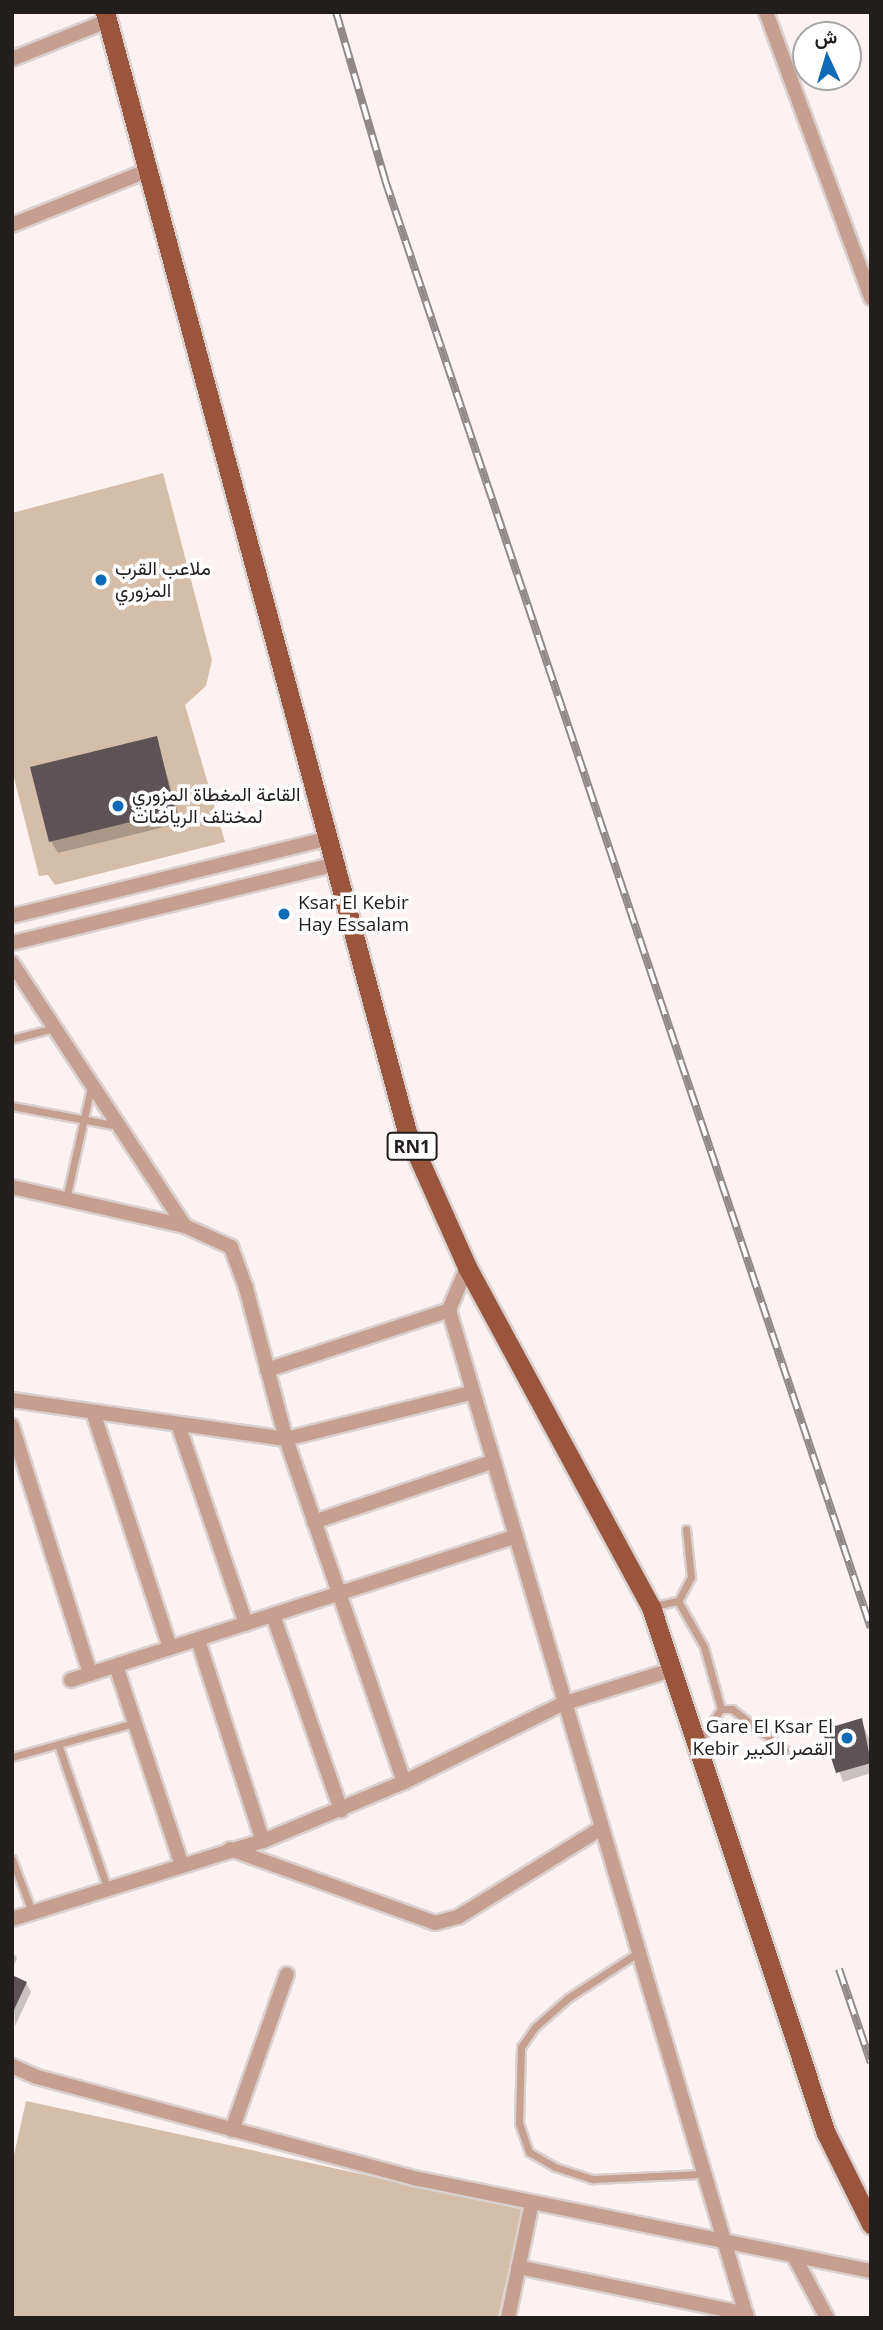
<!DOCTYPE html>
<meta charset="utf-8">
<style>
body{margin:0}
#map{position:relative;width:883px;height:2330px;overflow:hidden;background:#fdf2f2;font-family:"Open Sans",Vazirmatn,sans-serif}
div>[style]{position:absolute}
.green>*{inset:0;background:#d4bea9}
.shadow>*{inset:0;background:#0003}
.building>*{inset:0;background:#5d5256}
.roads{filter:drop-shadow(2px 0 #dad0d0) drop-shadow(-2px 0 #dad0d0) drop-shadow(0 2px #dad0d0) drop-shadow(0 -2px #dad0d0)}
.service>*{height:7px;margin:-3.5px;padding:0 3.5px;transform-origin:3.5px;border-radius:3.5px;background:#c79f90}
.minor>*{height:14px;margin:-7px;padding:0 7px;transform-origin:7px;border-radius:7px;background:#c79f90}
.primary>*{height:19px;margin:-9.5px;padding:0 9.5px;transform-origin:9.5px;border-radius:9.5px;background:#9a563c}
.rail>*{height:8px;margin-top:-4px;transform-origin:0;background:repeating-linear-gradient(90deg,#fff 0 16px,#918989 0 32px);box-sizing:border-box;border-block:2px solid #918989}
.dots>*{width:19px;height:19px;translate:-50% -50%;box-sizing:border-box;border:4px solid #fff;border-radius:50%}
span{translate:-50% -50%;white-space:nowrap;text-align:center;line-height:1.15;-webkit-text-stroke:7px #fff;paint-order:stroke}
.shield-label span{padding:2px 5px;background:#fff;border:2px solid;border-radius:5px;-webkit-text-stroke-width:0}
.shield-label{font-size:18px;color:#231e1e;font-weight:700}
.poi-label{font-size:19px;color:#231e1e}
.left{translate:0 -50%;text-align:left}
.right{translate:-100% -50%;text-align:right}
.frame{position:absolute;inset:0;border:14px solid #231e1e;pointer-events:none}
.north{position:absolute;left:792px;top:21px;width:70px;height:70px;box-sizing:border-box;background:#fff;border:2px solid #a7a5a5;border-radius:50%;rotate:356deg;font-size:19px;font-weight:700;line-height:28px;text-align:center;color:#231e1e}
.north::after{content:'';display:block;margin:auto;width:24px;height:32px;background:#0c6ab7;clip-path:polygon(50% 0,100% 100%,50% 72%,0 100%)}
</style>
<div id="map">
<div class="green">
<div style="clip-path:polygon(163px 473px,212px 660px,206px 686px,185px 705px,225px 842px,55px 885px,48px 875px,39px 876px,12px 770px,12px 513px)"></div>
<div style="clip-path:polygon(26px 2101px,522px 2209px,498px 2318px,12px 2318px,12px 2164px)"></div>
</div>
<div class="shadow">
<div style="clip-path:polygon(156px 738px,181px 823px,58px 853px,51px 841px)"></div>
<div style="clip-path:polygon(861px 1720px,871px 1743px,871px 1773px,843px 1782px,825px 1731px)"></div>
<div style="clip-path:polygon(12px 1951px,17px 1958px,12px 1970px)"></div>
<div style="clip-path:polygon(12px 1977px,26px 1983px,31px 1992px,15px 2026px)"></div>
</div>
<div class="building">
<div style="clip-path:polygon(157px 736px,175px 811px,49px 842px,30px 767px)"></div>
<div style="clip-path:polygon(862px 1718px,871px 1763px,836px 1773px,822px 1730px)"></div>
<div style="clip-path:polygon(12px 1975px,27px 1982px,12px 2014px)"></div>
</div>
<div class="roads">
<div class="service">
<div style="left:12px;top:1039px;width:43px;rotate:-14.7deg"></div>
<div style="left:12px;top:1106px;width:108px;rotate:10.7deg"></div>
<div style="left:66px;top:1199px;width:115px;rotate:-77.4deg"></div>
<div style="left:686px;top:1529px;width:48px;rotate:84.1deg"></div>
<div style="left:691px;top:1577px;width:27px;rotate:118deg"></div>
<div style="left:678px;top:1601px;width:53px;rotate:60.5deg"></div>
<div style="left:704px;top:1647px;width:64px;rotate:74.7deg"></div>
<div style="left:721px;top:1709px;width:11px"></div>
<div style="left:732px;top:1709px;width:67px;rotate:37.7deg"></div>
<div style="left:651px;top:1607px;width:28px;rotate:-13deg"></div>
<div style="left:700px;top:1740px;width:37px;rotate:-56deg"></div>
<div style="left:59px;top:1747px;width:148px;rotate:71.1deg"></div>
<div style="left:12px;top:1757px;width:127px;rotate:-15.6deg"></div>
<div style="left:12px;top:1859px;width:57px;rotate:69.3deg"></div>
<div style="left:636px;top:1954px;width:81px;rotate:147.1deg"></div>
<div style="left:568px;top:1998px;width:44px;rotate:138.7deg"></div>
<div style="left:535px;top:2027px;width:24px;rotate:125deg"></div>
<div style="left:521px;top:2047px;width:76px;rotate:91.5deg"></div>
<div style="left:519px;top:2123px;width:31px;rotate:71deg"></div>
<div style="left:529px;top:2152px;width:30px;rotate:30deg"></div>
<div style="left:555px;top:2167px;width:40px;rotate:18deg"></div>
<div style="left:593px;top:2179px;width:108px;rotate:-2.7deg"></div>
</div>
<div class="minor">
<div style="left:766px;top:12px;width:305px;rotate:69.8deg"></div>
<div style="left:12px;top:59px;width:102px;rotate:-21.8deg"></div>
<div style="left:12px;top:225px;width:144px;rotate:-21.9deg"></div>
<div style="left:12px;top:916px;width:322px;rotate:-13.8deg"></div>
<div style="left:12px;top:943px;width:329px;rotate:-13.7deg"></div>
<div style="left:12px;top:963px;width:315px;rotate:56.7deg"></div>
<div style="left:12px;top:1187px;width:177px;rotate:12.7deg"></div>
<div style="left:185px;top:1226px;width:51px;rotate:24.5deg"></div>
<div style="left:231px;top:1247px;width:44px;rotate:69.9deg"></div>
<div style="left:246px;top:1288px;width:156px;rotate:75.2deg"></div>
<div style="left:286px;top:1439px;width:363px;rotate:71deg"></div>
<div style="left:449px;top:1310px;width:1051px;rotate:73.53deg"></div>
<div style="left:267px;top:1370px;width:192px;rotate:-18.2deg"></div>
<div style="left:449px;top:1310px;width:47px;rotate:-67.3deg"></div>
<div style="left:12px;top:1400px;width:277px;rotate:8.1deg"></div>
<div style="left:286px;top:1439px;width:191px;rotate:-14deg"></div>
<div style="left:93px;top:1412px;width:248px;rotate:71.9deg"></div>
<div style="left:12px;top:1426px;width:260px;rotate:72.5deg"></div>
<div style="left:179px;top:1427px;width:208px;rotate:71.2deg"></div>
<div style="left:314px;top:1522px;width:187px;rotate:-18.7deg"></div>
<div style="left:273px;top:1615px;width:207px;rotate:70.8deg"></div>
<div style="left:198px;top:1640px;width:211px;rotate:72.1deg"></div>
<div style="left:116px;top:1666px;width:210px;rotate:71.7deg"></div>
<div style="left:71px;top:1680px;width:465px;rotate:-17.9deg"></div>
<div style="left:230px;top:1849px;width:218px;rotate:19.8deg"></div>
<div style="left:435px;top:1923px;width:24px;rotate:-15deg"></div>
<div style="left:458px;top:1917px;width:167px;rotate:-31.8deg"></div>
<div style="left:12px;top:1919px;width:263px;rotate:-17.3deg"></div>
<div style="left:263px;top:1841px;width:153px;rotate:-22.7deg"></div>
<div style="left:404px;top:1782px;width:176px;rotate:-26.3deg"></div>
<div style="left:562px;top:1704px;width:114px;rotate:-17.3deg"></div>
<div style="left:12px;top:2066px;width:27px;rotate:24deg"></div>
<div style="left:37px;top:2077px;width:395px;rotate:15deg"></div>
<div style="left:419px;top:2179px;width:461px;rotate:11.5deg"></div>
<div style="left:232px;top:2130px;width:165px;rotate:-70.6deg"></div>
<div style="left:795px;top:2258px;width:68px;rotate:61.9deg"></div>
<div style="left:518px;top:2267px;width:233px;rotate:11.6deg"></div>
<div style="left:508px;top:2318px;width:118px;rotate:-78.3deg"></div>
</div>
<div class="primary">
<div style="left:105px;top:12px;width:1160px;rotate:74.91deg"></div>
<div style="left:407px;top:1132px;width:148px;rotate:66deg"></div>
<div style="left:467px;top:1267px;width:387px;rotate:61.6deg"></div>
<div style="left:651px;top:1607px;width:554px;rotate:71.6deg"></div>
<div style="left:826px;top:2133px;width:102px;rotate:63.7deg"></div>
</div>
</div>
<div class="rail">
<div style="left:336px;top:12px;width:175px;rotate:73.7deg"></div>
<div style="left:385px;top:180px;width:1527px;rotate:71.45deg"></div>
<div style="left:839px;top:1969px;width:99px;rotate:71.2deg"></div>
</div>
<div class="dots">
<div style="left:101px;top:580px;background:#0c6ab7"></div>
<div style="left:118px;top:806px;background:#0c6ab7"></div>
<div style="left:284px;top:914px;background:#0c6ab7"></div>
<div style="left:847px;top:1738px;background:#0c6ab7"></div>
</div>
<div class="shield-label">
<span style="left:412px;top:1146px">RN1</span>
</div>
<div class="poi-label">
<span class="left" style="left:115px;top:580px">ملاعب القرب<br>المزوري</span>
<span class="left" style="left:132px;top:806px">القاعة المغطاة المزوري<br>لمختلف الرياضات</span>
<span class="left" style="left:298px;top:914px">Ksar El Kebir<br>Hay Essalam</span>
<span class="right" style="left:833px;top:1738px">Gare El Ksar El<br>Kebir القصر الكبير</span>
</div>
<div class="frame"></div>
<div class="north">ش</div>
</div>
